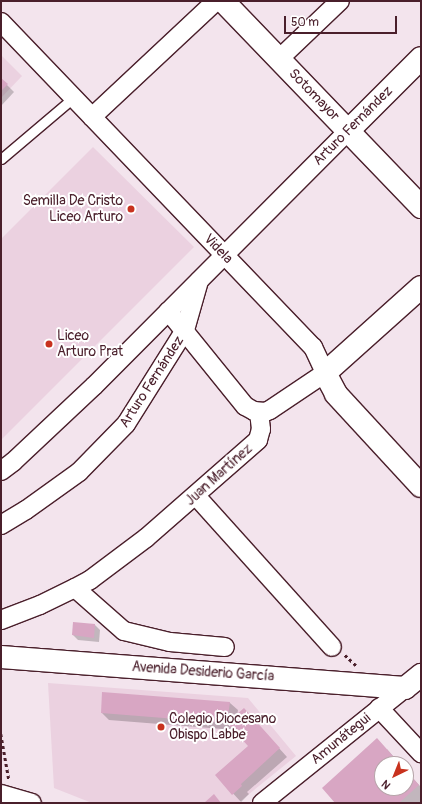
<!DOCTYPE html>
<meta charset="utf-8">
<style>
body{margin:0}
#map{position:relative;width:422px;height:804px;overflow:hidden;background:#f3e4ed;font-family:Pangolin,sans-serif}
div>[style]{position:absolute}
.built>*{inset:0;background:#ebd1e0}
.shadow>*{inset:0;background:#0003}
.building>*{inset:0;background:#d8a6c3}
.path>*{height:2.5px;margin-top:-1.25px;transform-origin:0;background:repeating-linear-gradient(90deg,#4a1f2b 0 3px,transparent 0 6px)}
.roads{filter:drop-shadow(1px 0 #4a1f2b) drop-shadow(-1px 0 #4a1f2b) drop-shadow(0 1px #4a1f2b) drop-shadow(0 -1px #4a1f2b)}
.lane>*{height:9px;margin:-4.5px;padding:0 4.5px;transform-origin:4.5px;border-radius:4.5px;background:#fff}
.street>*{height:18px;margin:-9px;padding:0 9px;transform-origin:9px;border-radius:9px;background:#fff}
.secondary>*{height:22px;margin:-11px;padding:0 11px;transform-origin:11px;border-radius:11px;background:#fff}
.dots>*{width:11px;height:11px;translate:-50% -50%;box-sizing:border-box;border:2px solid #fff;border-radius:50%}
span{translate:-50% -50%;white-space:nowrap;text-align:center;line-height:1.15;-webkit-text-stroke:4px #fff;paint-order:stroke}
.street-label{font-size:14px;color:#4a1f2b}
.poi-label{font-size:14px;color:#4a1f2b}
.right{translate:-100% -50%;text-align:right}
.left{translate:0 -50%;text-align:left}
.frame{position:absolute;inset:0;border:2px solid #4a1f2b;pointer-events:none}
.north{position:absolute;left:374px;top:756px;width:40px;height:40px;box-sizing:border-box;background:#fff;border:1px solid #b7a5aa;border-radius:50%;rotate:223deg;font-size:11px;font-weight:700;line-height:16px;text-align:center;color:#4a1f2b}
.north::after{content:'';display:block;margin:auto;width:14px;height:18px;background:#c8321e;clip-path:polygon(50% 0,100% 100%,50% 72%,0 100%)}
.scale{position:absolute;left:284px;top:16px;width:113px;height:18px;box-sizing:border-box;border:2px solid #4a1f2b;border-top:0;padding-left:5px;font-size:12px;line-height:14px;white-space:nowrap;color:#4a1f2b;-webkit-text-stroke:3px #fff;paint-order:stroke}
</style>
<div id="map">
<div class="built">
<div style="clip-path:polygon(1px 55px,22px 76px,1px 98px)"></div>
<div style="clip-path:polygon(93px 147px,194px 247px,1px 440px,1px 239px)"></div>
<div style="clip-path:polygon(48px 683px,248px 698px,296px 756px,238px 803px,92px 803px,54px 788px)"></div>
</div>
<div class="shadow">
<div style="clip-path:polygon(1px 79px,14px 92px,1px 106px)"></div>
<div style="clip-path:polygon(95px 625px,100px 630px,99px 642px,78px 640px,73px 635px)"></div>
<div style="clip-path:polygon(103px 694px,230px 703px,238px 710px,237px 716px,244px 709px,287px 757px,247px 792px,249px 794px,241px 802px,216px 775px,249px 746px,235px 730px,109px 720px,102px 713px)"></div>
<div style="clip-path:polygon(387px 749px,400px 764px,382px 764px,382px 788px,406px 788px,406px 771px,421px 787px,421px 801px,419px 803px,336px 803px)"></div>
</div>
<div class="building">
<div style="clip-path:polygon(1px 78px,8px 84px,1px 91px)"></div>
<div style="clip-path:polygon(73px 622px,95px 624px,94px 638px,72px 635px)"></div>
<div style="clip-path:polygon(102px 692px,230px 702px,227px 723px,101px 713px)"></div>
<div style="clip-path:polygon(244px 708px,280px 748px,241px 784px,242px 786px,232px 795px,215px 775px,248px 746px,227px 723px)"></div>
<div style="clip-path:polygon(377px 738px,400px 764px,382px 764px,382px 788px,406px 788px,406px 770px,419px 785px,399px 803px,335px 803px,322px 788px)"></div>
<div style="clip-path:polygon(214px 794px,221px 803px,204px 803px)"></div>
</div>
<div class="path">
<div style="left:345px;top:655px;width:16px;rotate:43deg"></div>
<div style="left:1px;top:734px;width:47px;rotate:80.1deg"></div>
</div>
<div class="roads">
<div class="lane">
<div style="left:1px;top:159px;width:94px;rotate:-40.3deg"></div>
</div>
<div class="street">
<div style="left:1px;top:22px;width:451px;rotate:46.2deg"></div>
<div style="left:313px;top:347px;width:29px;rotate:65deg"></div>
<div style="left:325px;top:373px;width:66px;rotate:146.1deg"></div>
<div style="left:270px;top:410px;width:5px;rotate:158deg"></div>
<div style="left:265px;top:412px;width:11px;rotate:-175deg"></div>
<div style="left:254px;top:411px;width:10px;rotate:-151deg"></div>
<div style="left:245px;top:406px;width:122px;rotate:-129deg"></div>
<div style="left:279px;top:59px;width:84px;rotate:-43.6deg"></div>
<div style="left:92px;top:117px;width:170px;rotate:-43.1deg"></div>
<div style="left:1px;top:471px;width:15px;rotate:-37deg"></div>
<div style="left:13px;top:462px;width:111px;rotate:-43.2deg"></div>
<div style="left:94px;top:386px;width:360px;rotate:-45.1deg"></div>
<div style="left:196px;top:496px;width:203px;rotate:48deg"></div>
<div style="left:1px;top:525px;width:29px;rotate:-31deg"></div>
<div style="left:26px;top:510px;width:65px;rotate:-35.6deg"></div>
<div style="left:79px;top:472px;width:67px;rotate:-45.6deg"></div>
<div style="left:126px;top:424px;width:111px;rotate:-57.9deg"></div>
<div style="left:185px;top:330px;width:51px;rotate:-74.1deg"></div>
<div style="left:75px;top:588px;width:65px;rotate:41.3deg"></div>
<div style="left:124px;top:631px;width:47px;rotate:13.4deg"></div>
<div style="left:170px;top:642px;width:55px;rotate:5.2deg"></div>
<div style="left:1px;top:620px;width:42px;rotate:-21deg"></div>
<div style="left:40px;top:605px;width:39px;rotate:-26deg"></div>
<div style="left:75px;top:588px;width:17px;rotate:-28deg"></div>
<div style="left:90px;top:580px;width:70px;rotate:-36.9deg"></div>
<div style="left:146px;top:538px;width:149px;rotate:-41.2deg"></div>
<div style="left:258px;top:440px;width:11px;rotate:-75deg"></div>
<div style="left:261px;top:429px;width:16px;rotate:-97deg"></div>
<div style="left:379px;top:708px;width:62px;rotate:47deg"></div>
<div style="left:1px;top:794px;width:32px;rotate:16deg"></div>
<div style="left:262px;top:803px;width:184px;rotate:-38.8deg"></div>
</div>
<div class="secondary">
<div style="left:223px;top:1px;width:286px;rotate:46.1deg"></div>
<div style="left:348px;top:131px;width:103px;rotate:-45deg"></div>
<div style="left:421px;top:287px;width:129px;rotate:138.1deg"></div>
<div style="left:325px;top:373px;width:24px;rotate:62deg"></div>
<div style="left:336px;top:394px;width:125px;rotate:47.3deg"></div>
<div style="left:1px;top:657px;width:405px;rotate:4.4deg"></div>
<div style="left:405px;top:688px;width:21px;rotate:-39deg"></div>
</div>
</div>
<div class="dots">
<div style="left:131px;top:209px;background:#c8321e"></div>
<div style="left:49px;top:344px;background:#c8321e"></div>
<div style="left:161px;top:727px;background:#c8321e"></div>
</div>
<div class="street-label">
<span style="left:314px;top:95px;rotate:46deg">Sotomayor</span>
<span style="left:353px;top:126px;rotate:-45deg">Arturo Fernández</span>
<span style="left:218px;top:249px;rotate:46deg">Videla</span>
<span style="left:152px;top:382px;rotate:-57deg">Arturo Fernández</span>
<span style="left:219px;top:475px;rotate:-42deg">Juan Martínez</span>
<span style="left:203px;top:672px;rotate:4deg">Avenida Desiderio García</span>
<span style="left:341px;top:739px;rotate:-39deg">Amunátegui</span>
</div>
<div class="poi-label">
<span class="right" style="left:123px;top:209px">Semilla De Cristo<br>Liceo Arturo</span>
<span class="left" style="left:57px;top:344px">Liceo<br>Arturo Prat</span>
<span class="left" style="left:169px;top:727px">Colegio Diocesano<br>Obispo Labbe</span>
</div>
<div class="frame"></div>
<div class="north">N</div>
<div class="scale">50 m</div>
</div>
